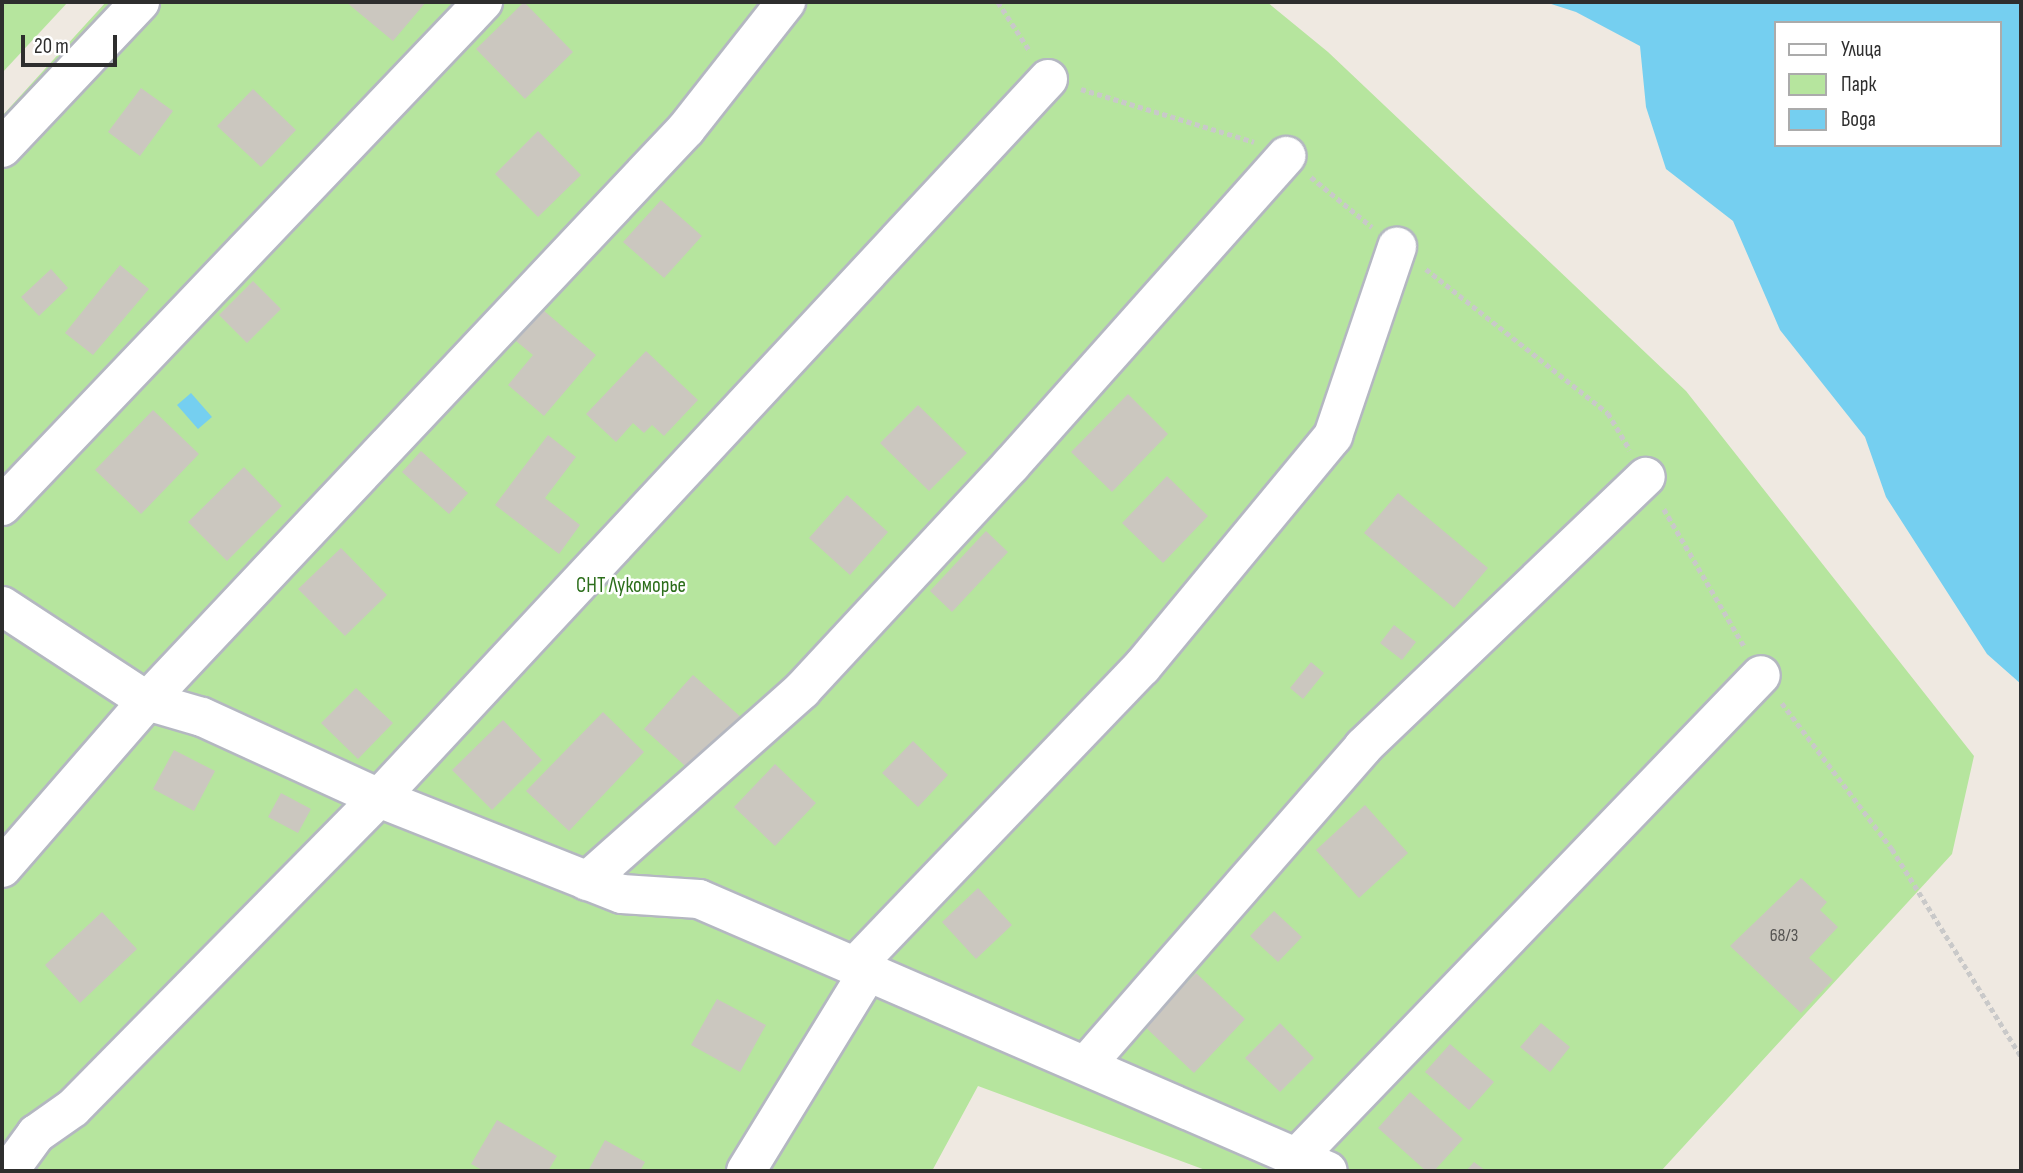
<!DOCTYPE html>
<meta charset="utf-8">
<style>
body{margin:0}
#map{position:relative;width:2023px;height:1173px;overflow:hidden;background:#efe9e1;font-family:"Sofia Sans Condensed",sans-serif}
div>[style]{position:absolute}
.green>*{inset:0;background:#b6e59e}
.water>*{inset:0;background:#75cff0}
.building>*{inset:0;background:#cbc7bf}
.path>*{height:4.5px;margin-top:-2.25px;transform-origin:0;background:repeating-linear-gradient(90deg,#c9c9c9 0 5px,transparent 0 8.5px)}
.roads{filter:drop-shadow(2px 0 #b4b7c1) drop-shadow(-2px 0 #b4b7c1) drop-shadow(0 2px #b4b7c1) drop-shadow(0 -2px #b4b7c1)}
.minor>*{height:38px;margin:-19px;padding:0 19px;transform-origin:19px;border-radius:19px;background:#fff}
span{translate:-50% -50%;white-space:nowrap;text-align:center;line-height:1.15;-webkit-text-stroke:5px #fff;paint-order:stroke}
.number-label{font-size:18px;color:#555452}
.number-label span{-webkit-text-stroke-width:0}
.park-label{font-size:21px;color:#2c6e1b}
.frame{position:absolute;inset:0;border:4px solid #2e2e2e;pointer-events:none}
.legend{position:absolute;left:1774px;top:21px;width:228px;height:126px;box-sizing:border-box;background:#fff;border:2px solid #ababab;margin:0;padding:9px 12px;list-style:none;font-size:21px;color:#2e2e2e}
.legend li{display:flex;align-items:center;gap:14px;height:35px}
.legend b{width:35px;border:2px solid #ababab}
.scale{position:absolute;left:21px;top:35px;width:96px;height:32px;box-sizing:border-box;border:4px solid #2e2e2e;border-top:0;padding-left:9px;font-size:21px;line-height:24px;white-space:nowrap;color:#2e2e2e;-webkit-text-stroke:5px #fff;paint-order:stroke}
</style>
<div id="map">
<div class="green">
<div style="clip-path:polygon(2px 2px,68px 2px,2px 73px)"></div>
<div style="clip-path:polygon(106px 2px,1267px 2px,1328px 52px,1686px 391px,1974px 756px,1952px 854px,1661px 1171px,1208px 1171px,978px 1086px,932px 1171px,2px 1171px,2px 116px)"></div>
</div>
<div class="water">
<div style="clip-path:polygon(evenodd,1545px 2px,2021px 2px,2021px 684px,1987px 654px,1886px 497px,1865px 437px,1780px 330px,1733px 221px,1666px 169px,1646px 107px,1640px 46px,1576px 12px,1545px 2px,1776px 23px,2000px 23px,2000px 145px,1776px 145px,1776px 23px)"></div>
<div style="clip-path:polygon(191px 393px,212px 417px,198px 429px,177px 405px)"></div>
</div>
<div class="building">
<div style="clip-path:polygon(346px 2px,426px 2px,393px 41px)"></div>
<div style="clip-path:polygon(524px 2px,573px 52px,525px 99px,476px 49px)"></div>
<div style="clip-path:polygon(141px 88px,173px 111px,140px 156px,108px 132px)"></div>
<div style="clip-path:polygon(253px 89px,296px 130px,261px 167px,217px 126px)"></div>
<div style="clip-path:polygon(538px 131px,581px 175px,538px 217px,495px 174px)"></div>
<div style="clip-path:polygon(661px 200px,702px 236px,664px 278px,623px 242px)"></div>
<div style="clip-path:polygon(120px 265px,149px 289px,93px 355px,65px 333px)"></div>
<div style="clip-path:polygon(51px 269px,68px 288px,39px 316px,21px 297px)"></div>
<div style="clip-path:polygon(253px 281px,281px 309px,247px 343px,219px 315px)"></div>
<div style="clip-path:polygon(543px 310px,596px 355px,544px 416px,508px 385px,533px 355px,516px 341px)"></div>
<div style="clip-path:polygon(646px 351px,698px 400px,664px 436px,652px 425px,644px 433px,633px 423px,616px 442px,586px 414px)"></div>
<div style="clip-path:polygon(1128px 394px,1168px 434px,1112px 492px,1071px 452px)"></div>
<div style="clip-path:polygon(918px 405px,967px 453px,929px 491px,880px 443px)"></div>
<div style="clip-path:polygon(153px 410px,199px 454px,141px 514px,95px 470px)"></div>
<div style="clip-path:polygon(548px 435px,576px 457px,545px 498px,580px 525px,559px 554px,495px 505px)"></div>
<div style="clip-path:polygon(421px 451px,468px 493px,449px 514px,402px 472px)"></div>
<div style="clip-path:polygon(244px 467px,282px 506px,227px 561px,188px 522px)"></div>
<div style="clip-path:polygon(1167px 476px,1208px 516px,1163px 563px,1122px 523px)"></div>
<div style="clip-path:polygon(1398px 493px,1488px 568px,1454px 608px,1364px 533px)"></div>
<div style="clip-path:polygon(847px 495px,888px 532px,850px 575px,809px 538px)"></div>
<div style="clip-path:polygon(986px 531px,1008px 552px,952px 612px,930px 591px)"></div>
<div style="clip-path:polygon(341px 548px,387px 595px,345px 636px,298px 589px)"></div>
<div style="clip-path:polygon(1394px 625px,1416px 642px,1402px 660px,1380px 643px)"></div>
<div style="clip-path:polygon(1311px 662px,1324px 673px,1303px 699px,1290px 688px)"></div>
<div style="clip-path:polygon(693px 675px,742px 718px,693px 773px,644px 729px)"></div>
<div style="clip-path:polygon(356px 688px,393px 723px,358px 759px,321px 723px)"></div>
<div style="clip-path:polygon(603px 712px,644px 752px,569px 831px,526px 791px)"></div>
<div style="clip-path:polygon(503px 720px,542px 760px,492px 810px,452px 770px)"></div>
<div style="clip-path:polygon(913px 741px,948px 775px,918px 807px,882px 773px)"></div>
<div style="clip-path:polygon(174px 750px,215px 771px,194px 811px,153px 789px)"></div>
<div style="clip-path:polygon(775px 764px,816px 803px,775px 846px,734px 807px)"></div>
<div style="clip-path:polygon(281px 793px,311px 809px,298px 833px,268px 817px)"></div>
<div style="clip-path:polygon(1365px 805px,1408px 853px,1359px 898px,1316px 850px)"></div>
<div style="clip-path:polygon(1801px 878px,1827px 902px,1820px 910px,1838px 927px,1809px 958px,1833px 980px,1801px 1013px,1730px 946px)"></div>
<div style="clip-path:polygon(978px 888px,1012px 925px,976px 959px,942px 922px)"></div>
<div style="clip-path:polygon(1274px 911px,1302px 937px,1278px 962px,1250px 936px)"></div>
<div style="clip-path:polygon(102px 912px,137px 949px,80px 1003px,45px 965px)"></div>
<div style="clip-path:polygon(1196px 973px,1245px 1019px,1194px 1073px,1144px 1026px)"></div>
<div style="clip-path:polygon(717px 999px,766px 1025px,740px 1072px,691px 1045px)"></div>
<div style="clip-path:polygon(1280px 1023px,1314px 1058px,1280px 1092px,1245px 1058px)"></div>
<div style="clip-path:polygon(1541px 1023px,1570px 1047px,1550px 1072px,1520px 1047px)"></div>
<div style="clip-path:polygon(1450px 1044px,1494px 1082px,1469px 1110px,1425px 1072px)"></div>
<div style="clip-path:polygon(1410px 1092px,1463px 1139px,1434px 1171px,1426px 1171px,1378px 1128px)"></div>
<div style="clip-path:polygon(497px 1120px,557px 1156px,548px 1171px,484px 1171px,471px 1164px)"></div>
<div style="clip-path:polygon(605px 1140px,645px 1162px,640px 1171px,588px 1171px)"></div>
<div style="clip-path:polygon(1474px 1162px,1486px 1171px,1466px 1171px)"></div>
</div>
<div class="path">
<div style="left:998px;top:2px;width:59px;rotate:56.9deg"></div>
<div style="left:1081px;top:89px;width:181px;rotate:17deg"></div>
<div style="left:1311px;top:177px;width:79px;rotate:39.3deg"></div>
<div style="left:1426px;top:269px;width:232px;rotate:38.4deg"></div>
<div style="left:1608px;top:413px;width:43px;rotate:59.3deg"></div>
<div style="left:1664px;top:509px;width:159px;rotate:59.7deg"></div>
<div style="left:1782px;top:703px;width:183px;rotate:53deg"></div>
<div style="left:1892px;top:849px;width:244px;rotate:58.1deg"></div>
</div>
<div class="roads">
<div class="minor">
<div style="left:2px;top:148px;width:201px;rotate:-46.6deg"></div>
<div style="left:2px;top:506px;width:697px;rotate:-46.34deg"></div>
<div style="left:2px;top:606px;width:173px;rotate:33.2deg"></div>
<div style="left:147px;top:701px;width:57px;rotate:16.2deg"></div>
<div style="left:202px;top:717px;width:195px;rotate:24.6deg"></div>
<div style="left:379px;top:798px;width:982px;rotate:-47.06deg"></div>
<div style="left:2px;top:868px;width:221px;rotate:-49deg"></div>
<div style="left:147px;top:701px;width:786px;rotate:-46.7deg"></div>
<div style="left:686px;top:129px;width:162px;rotate:-51.8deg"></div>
<div style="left:587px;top:881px;width:288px;rotate:-41.6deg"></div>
<div style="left:802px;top:690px;width:307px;rotate:-47.1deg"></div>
<div style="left:1011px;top:465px;width:414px;rotate:-48.3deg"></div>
<div style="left:857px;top:964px;width:412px;rotate:-46.2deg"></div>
<div style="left:1142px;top:667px;width:300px;rotate:-50.4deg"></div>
<div style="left:1333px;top:436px;width:200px;rotate:-71.3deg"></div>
<div style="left:1086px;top:1065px;width:422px;rotate:-48.9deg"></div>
<div style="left:1363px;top:747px;width:391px;rotate:-43.7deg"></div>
<div style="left:1296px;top:1158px;width:670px;rotate:-46.09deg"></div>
<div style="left:9px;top:1171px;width:46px;rotate:-53.9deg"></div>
<div style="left:36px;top:1134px;width:45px;rotate:-35.1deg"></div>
<div style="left:73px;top:1108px;width:436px;rotate:-45.4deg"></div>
<div style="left:379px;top:798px;width:261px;rotate:21.6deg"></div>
<div style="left:622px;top:894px;width:77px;rotate:3.7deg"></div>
<div style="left:699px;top:899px;width:685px;rotate:23.39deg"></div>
<div style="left:746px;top:1171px;width:237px;rotate:-58.5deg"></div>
</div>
</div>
<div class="number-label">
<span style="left:1784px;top:936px">68/3</span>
</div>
<div class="park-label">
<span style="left:631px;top:586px">СНТ Лукоморье</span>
</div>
<div class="frame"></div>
<ul class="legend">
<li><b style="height:9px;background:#fff"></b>Улица</li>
<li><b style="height:19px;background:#b6e59e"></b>Парк</li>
<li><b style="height:19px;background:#75cff0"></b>Вода</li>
</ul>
<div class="scale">20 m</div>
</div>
